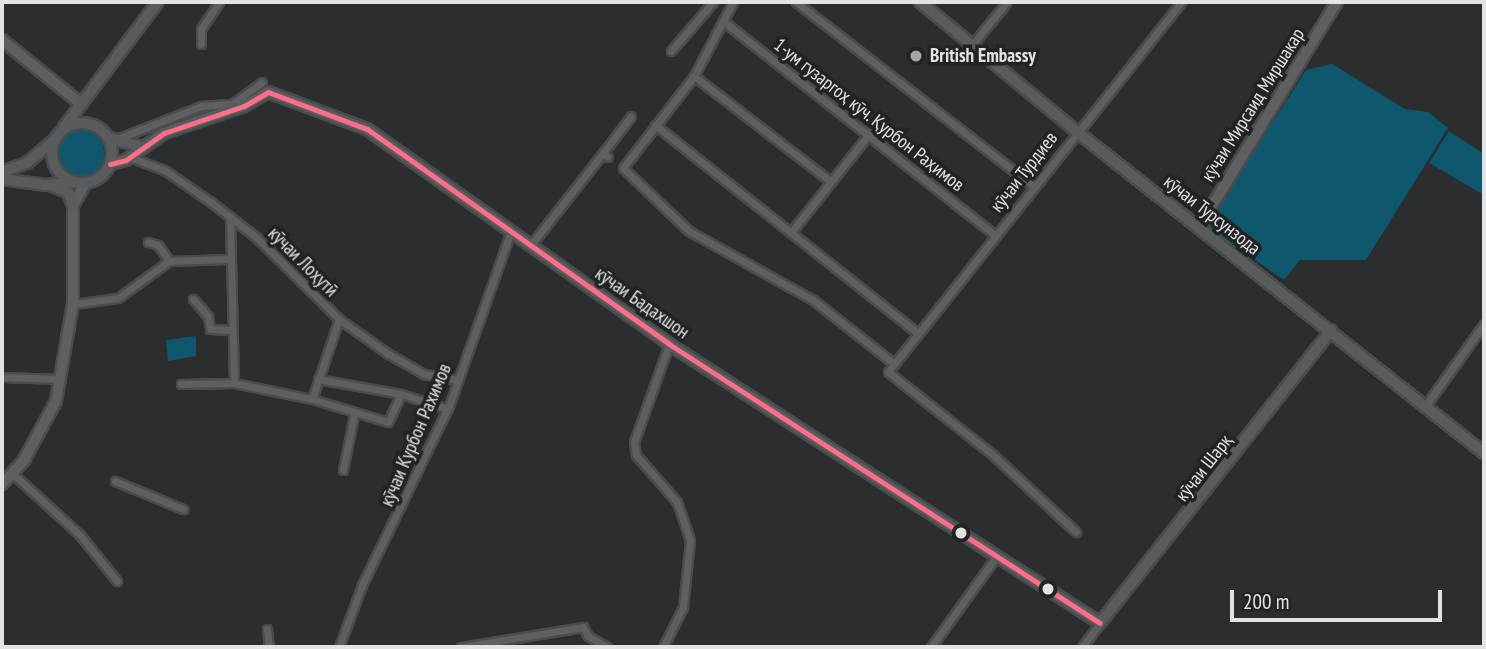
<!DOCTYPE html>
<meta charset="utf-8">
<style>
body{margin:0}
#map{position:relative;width:1486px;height:649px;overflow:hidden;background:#2c2d2e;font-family:"PT Sans Narrow",sans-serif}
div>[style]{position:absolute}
.green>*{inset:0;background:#0e576c}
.round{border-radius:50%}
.roads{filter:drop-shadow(2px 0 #4a4b4c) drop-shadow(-2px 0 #4a4b4c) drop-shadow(0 2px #4a4b4c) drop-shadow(0 -2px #4a4b4c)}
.minor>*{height:7px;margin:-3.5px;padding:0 3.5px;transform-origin:3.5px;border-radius:3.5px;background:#5e5f60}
.tertiary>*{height:10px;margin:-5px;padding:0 5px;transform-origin:5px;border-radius:5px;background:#5e5f60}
.secondary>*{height:10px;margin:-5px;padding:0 5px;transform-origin:5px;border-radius:5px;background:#585c5d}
.secondary>.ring{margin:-5px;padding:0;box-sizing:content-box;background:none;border:10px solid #585c5d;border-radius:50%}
.bus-1>*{height:5px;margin:-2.5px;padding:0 2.5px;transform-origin:2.5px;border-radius:2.5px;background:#fb6d88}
.dots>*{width:19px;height:19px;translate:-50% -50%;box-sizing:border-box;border:4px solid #212425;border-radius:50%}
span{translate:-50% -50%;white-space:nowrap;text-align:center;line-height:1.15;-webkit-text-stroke:7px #212425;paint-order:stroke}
.poi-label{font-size:19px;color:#e2e3e4;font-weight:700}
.left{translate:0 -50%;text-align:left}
.street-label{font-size:19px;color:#e2e3e4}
.frame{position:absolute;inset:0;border:4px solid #e2e3e4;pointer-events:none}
.scale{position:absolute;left:1230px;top:590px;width:212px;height:32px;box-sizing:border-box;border:4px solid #e2e3e4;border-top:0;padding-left:9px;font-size:21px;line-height:24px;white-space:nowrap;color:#e2e3e4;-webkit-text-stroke:5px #212425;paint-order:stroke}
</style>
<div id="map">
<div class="green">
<div style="clip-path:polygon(1332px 64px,1405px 109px,1428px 112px,1448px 128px,1366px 260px,1300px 260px,1284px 280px,1206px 226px,1306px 70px)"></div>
<div class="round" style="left:56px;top:129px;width:48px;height:48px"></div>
<div style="clip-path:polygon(1449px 131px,1484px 154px,1484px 195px,1429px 163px)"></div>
<div style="clip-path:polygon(196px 336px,196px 356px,168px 361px,166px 340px)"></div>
</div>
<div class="roads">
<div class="minor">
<div style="left:733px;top:2px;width:84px;rotate:117.8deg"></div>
<div style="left:694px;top:76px;width:116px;rotate:127.7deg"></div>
<div style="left:623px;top:168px;width:91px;rotate:43.7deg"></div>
<div style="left:689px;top:231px;width:142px;rotate:29.1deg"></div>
<div style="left:813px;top:300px;width:102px;rotate:38.2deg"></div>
<div style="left:796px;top:2px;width:300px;rotate:37.8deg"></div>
<div style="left:723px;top:21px;width:346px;rotate:38.2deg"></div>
<div style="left:201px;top:44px;width:15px;rotate:-90deg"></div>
<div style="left:201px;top:29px;width:32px;rotate:-56deg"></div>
<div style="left:972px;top:45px;width:55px;rotate:-50.9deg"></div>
<div style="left:671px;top:51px;width:65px;rotate:-49.4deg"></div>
<div style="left:694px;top:76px;width:173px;rotate:37.7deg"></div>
<div style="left:655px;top:125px;width:335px;rotate:38.4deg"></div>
<div style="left:114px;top:140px;width:93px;rotate:-21.3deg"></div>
<div style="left:201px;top:106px;width:31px;rotate:-4deg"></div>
<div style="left:232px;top:104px;width:37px;rotate:-36deg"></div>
<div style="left:603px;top:153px;width:46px;rotate:-52.9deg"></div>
<div style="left:130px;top:157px;width:39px;rotate:21deg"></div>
<div style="left:166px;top:171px;width:56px;rotate:34.8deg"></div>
<div style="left:212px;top:203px;width:56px;rotate:37.7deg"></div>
<div style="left:256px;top:237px;width:117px;rotate:44.7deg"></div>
<div style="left:339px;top:319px;width:59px;rotate:35.3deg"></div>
<div style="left:387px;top:353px;width:43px;rotate:29.6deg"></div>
<div style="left:424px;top:374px;width:35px;rotate:10deg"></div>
<div style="left:230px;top:217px;width:166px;rotate:88.6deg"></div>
<div style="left:792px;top:231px;width:124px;rotate:-51.6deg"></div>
<div style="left:148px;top:242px;width:10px;rotate:17deg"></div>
<div style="left:158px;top:245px;width:19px;rotate:55deg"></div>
<div style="left:530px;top:246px;width:118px;rotate:-51.9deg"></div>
<div style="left:603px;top:153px;width:6px;rotate:39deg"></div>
<div style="left:193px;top:299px;width:23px;rotate:49deg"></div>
<div style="left:208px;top:316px;width:13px;rotate:81deg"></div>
<div style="left:210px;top:329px;width:21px;rotate:3deg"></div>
<div style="left:73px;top:304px;width:45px;rotate:-7.6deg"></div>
<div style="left:118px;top:298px;width:63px;rotate:-36deg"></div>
<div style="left:169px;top:261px;width:59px;rotate:-1.9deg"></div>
<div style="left:2px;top:377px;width:59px;rotate:1.9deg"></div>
<div style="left:318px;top:379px;width:84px;rotate:10.2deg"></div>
<div style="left:181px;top:384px;width:53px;rotate:-1.1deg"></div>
<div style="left:234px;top:383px;width:80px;rotate:11.6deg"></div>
<div style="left:312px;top:399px;width:79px;rotate:16.8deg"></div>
<div style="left:388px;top:422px;width:31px;rotate:-65deg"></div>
<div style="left:401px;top:394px;width:49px;rotate:17.7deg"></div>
<div style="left:312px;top:399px;width:84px;rotate:-71.4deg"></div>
<div style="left:1426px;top:405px;width:100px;rotate:-54.4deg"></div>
<div style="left:343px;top:470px;width:56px;rotate:-78.7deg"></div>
<div style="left:12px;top:473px;width:92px;rotate:42.4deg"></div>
<div style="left:80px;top:535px;width:59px;rotate:51.2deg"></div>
<div style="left:115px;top:481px;width:74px;rotate:22.4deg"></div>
<div style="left:1076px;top:532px;width:115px;rotate:-137.1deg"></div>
<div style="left:992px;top:454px;width:132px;rotate:-141.7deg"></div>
<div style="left:888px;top:372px;width:472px;rotate:-51.6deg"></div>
<div style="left:267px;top:629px;width:18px;rotate:84deg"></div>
<div style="left:339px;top:647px;width:66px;rotate:-69.6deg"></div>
<div style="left:362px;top:585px;width:199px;rotate:-64.1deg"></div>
<div style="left:449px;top:406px;width:186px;rotate:-70.5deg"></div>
<div style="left:461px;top:647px;width:124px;rotate:-9.3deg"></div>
<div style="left:583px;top:627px;width:10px;rotate:61deg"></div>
<div style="left:588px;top:636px;width:22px;rotate:30deg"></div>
<div style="left:663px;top:647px;width:45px;rotate:-63.4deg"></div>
<div style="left:683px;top:607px;width:67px;rotate:-84deg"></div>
<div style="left:690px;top:540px;width:40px;rotate:-108.9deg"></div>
<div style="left:677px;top:502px;width:62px;rotate:-131.1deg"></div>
<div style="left:636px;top:455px;width:13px;rotate:-99deg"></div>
<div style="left:634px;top:442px;width:104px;rotate:-70.3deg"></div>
<div style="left:931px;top:647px;width:111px;rotate:-54.2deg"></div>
<div style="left:1082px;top:647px;width:30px;rotate:-53deg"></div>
</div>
<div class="tertiary">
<div style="left:2px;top:40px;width:102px;rotate:39deg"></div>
<div style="left:1199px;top:227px;width:264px;rotate:-58.5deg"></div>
<div style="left:2px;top:484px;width:33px;rotate:-47deg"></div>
<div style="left:24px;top:460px;width:67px;rotate:-61.5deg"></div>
<div style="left:56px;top:401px;width:98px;rotate:-80.1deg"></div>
<div style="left:73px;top:304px;width:98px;rotate:-90deg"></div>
<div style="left:73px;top:206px;width:26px;rotate:-62deg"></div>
</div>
<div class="secondary">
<div style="left:920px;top:2px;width:202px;rotate:39.6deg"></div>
<div style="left:1076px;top:131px;width:520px;rotate:38.28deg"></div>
<div class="ring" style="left:52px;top:123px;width:50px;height:50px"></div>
<div style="left:64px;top:127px;width:156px;rotate:-53.1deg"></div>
<div style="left:109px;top:138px;width:35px;rotate:15deg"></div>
<div style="left:110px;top:164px;width:16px;rotate:-14deg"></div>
<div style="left:126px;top:160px;width:47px;rotate:-35.4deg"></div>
<div style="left:164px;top:133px;width:84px;rotate:-18.6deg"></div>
<div style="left:244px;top:106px;width:28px;rotate:-30deg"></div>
<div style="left:268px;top:92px;width:106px;rotate:20.5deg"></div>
<div style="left:367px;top:129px;width:371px;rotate:35.4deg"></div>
<div style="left:669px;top:344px;width:513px;rotate:32.92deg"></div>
<div style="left:1100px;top:623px;width:373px;rotate:-51.7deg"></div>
<div style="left:2px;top:172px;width:27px;rotate:-20deg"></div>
<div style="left:27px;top:163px;width:34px;rotate:-40deg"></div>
<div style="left:2px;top:179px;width:43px;rotate:7.9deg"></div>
<div style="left:45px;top:185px;width:27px;rotate:-6deg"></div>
<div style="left:52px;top:186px;width:17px;rotate:21deg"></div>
<div style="left:68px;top:192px;width:15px;rotate:70deg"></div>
</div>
</div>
<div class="bus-1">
<div style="left:110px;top:164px;width:16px;rotate:-14deg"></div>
<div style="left:126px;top:160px;width:47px;rotate:-35.4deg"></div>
<div style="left:164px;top:133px;width:84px;rotate:-18.6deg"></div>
<div style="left:244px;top:106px;width:28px;rotate:-30deg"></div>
<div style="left:268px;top:92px;width:106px;rotate:20.5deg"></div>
<div style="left:367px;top:129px;width:371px;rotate:35.4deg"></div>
<div style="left:669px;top:344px;width:513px;rotate:32.92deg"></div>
</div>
<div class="dots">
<div style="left:916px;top:56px;background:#a2a3a4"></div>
<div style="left:961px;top:533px;background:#e2e3e4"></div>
<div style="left:1048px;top:589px;background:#e2e3e4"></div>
</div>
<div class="poi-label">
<span class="left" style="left:930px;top:56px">British Embassy</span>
</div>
<div class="street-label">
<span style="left:1253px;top:105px;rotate:-58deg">кӯчаи Мирсаид Миршакар</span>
<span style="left:869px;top:115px;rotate:38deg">1-ум гузаргоҳ кӯч. Қурбон Раҳимов</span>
<span style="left:1024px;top:172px;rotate:-52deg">кӯчаи Турдиев</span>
<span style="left:1212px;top:215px;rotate:38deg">кӯчаи Турсунзода</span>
<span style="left:303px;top:262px;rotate:45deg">кӯчаи Лоҳутӣ</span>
<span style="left:642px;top:303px;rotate:35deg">кӯчаи Бадахшон</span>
<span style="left:416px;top:435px;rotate:-67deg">кӯчаи Курбон Рахимов</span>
<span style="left:1204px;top:468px;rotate:-52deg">кӯчаи Шарқ</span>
</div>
<div class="frame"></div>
<div class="scale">200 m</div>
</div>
